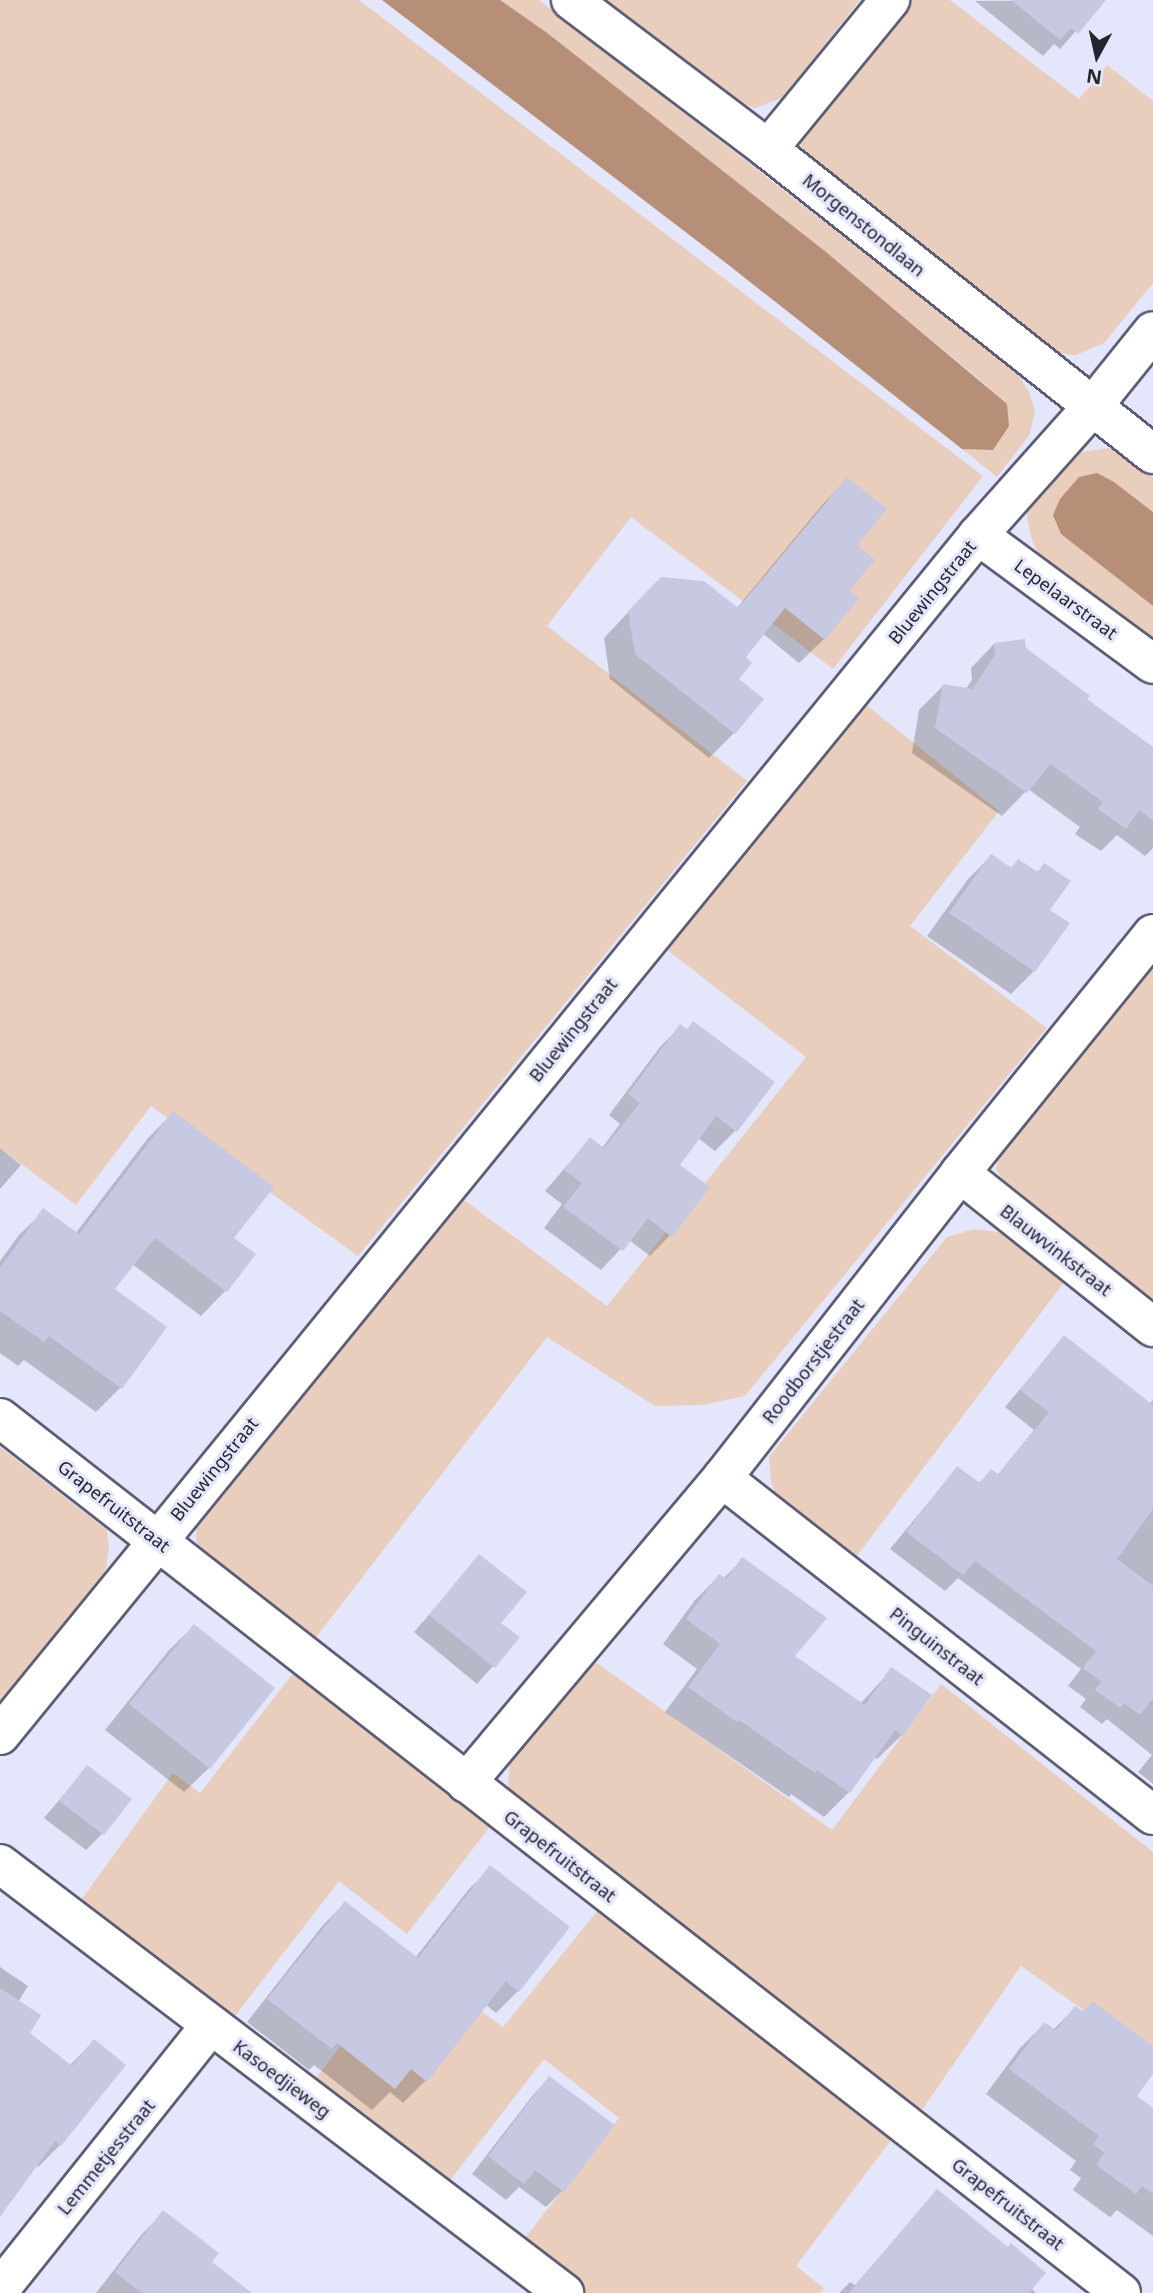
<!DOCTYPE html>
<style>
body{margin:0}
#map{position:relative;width:1153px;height:2293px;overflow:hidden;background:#e4e6fb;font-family:"Noto Sans",sans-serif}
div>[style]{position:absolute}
.green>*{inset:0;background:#e9cdbd}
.water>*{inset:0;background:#b78e77}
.shadow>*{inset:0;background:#0003}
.building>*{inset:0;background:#c7c9e3}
.roads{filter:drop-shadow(2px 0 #5d5e75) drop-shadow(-2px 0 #5d5e75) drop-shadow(0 2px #5d5e75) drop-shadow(0 -2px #5d5e75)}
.minor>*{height:38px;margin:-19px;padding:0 19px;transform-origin:19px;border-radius:19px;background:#fff}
span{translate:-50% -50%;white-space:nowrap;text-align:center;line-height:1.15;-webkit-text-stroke:6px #e4e6fb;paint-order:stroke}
.street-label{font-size:18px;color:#25252f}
.north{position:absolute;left:1062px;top:21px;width:70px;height:70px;-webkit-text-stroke:5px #e4e6fb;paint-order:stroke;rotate:188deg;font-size:19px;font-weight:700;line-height:28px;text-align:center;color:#25252f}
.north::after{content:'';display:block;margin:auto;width:24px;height:32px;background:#25252f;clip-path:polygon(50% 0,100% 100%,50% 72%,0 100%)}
</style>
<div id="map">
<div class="green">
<div style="clip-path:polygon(0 0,359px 0,983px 476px,833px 669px,631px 517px,547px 626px,747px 781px,358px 1256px,151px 1106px,76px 1205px,0 1148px)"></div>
<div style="clip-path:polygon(500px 0,539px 0,1016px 371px,1029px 392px,1035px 411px,1030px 434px,997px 477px,962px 449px,993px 450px,987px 386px,826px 252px,546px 32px)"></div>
<div style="clip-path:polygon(601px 0,860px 0,782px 98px,755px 108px,730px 99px)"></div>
<div style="clip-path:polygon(901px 0,950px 0,1079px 99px,1107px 65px,1153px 101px,1153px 283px,1104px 343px,1076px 355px,1055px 353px,801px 155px,801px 125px)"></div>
<div style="clip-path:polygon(1109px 448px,1125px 455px,1153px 477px,1153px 512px,1114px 482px,1061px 534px,1153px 606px,1153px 645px,1043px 560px,1033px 543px,1029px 527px,1027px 513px,1033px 499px,1073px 453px)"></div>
<div style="clip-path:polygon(865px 704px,999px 811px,910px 926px,1047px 1028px,745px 1396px,702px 1405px,655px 1406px,547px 1337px,311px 1644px,203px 1563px,196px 1539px,197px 1514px,460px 1197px,607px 1306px,806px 1057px,667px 950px)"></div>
<div style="clip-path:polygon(1153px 957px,1153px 1306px,1015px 1196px,996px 1170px,1000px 1147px)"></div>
<div style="clip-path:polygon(974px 1229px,1005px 1233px,1068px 1277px,853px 1561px,779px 1505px,771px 1481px,769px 1457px,947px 1237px)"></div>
<div style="clip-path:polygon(0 1447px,107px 1530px,109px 1548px,106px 1568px,95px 1591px,0 1705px)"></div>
<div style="clip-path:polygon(594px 1661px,832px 1830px,941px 1684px,1153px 1852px,1153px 2059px,1021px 1966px,922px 2110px,528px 1813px,508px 1788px,510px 1757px)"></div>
<div style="clip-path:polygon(294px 1672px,492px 1824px,407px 1934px,339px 1881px,228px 2025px,76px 1907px,173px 1773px,200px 1793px)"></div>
<div style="clip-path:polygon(599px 1909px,892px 2139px,796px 2266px,824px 2288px,820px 2293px,576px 2293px,517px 2248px,619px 2118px,544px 2059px,441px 2192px,306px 2091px,408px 1958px,503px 2027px)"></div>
</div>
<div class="water">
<div style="clip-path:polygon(382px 0,500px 0,546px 32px,826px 252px,1007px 404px,1009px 426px,993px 450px,962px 449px,726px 263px)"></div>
<div style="clip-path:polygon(1097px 473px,1114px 482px,1153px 512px,1153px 606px,1061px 534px,1053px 515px,1060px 499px,1079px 477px)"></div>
</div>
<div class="shadow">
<div style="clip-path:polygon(1103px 0,1060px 49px,1054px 44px,1043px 56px,975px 1px)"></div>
<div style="clip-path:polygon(847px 479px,855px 546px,848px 591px,824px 639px,799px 663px,762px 633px,743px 657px,737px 679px,734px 733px,709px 758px,610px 679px,604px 638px,636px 604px,736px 609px,823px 504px)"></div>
<div style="clip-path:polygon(994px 644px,1024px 649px,1085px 699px,1153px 749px,1153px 848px,1145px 856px,1117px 835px,1101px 851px,1075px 834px,1080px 827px,1028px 789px,1002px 816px,912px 753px,919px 710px,943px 686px,965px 690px,972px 680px,971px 668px)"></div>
<div style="clip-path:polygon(991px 856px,1010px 869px,1018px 861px,1036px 873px,1045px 865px,1048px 910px,1034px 971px,1011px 994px,927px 936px,968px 879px)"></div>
<div style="clip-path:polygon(680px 1027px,736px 1130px,715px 1151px,698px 1138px,678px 1165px,670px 1235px,650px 1256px,629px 1240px,601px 1270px,544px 1228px,562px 1204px,545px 1191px,590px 1139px,602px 1148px,620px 1124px,609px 1115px,660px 1047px)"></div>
<div style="clip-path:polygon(173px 1113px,232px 1238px,254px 1254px,225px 1291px,201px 1316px,132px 1264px,113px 1290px,165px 1327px,120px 1388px,96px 1412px,24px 1360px,18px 1366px,0 1353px,0 1261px,19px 1235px,44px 1211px,75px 1234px,148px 1138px)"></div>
<div style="clip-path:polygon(0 1148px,21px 1165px,0 1189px)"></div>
<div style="clip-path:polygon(1064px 1337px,1149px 1404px,1153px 1400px,1153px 1784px,1138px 1772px,1152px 1755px,1107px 1719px,1102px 1724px,1080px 1707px,1086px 1699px,1068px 1686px,1081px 1669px,958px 1578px,945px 1591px,890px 1549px,957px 1468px,978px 1484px,991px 1471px,997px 1476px,1034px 1430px,1005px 1407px)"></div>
<div style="clip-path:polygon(480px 1556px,499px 1623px,518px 1638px,477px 1684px,414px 1632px)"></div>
<div style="clip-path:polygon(743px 1559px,793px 1657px,860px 1704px,892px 1669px,902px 1735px,877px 1759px,874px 1757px,849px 1792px,824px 1817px,791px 1794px,789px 1797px,665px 1712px,697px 1669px,663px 1644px,695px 1600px,719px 1576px,723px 1579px)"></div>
<div style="clip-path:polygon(194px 1626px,209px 1768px,184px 1792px,105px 1730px,169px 1650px)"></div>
<div style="clip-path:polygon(87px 1767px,102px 1834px,86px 1850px,44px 1818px)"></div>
<div style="clip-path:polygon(491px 1868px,518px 1991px,496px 2013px,485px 2004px,425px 2081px,403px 2103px,390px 2092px,372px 2110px,314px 2065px,309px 2070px,247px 2022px,323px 1925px,345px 1903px,415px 1958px,469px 1889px)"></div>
<div style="clip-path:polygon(0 1967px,28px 1986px,18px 2002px,28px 2033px,69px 2066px,94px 2041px,60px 2145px,38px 2167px,36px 2165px,0 2214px)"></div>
<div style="clip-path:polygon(1092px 2003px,1153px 2055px,1153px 2071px,1134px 2096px,1153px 2110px,1153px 2236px,1117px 2210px,1110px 2217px,1073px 2190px,1081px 2178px,1070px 2170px,1076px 2161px,986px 2094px,1020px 2048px,1044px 2024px,1053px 2030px,1075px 2008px,1082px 2013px)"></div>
<div style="clip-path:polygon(549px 2078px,563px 2190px,546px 2207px,519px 2187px,506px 2200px,472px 2174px,533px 2095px)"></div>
<div style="clip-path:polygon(937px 2191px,1031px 2288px,1036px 2293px,839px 2293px,850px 2282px,855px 2285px)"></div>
<div style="clip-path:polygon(163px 2213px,209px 2263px,249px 2293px,96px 2293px,142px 2234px)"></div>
</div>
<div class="building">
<div style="clip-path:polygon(1011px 0,1106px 0,1078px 34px,1071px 28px,1060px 40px)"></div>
<div style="clip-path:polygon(847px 477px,887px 509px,857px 545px,875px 560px,850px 590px,859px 598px,825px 640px,785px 608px,746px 657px,752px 663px,739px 679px,764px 699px,735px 734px,635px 654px,628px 611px,661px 577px,704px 581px,738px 608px)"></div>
<div style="clip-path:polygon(1025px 639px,1026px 648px,1090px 696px,1087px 699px,1153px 747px,1153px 821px,1139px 810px,1126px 829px,1098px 809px,1103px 802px,1050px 764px,1027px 793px,935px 728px,943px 684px,973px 689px,995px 654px,994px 643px)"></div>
<div style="clip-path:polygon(991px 854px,1012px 868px,1018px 859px,1038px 872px,1044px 863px,1071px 881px,1050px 910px,1070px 923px,1035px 972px,949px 913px)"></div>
<div style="clip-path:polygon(693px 1021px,775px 1082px,737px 1132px,716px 1116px,680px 1165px,710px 1187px,672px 1237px,648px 1218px,623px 1251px,563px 1207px,582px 1183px,564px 1170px,590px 1137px,604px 1148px,640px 1103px,628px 1094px,680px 1024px,687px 1029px)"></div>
<div style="clip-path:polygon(173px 1111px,274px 1187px,234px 1238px,256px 1254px,227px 1292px,155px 1238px,115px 1289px,167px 1327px,122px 1389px,49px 1336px,44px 1342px,0 1311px,0 1268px,43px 1208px,79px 1234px)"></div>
<div style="clip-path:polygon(1064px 1335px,1153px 1405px,1153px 1509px,1117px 1559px,1153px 1586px,1153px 1698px,1140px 1715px,1124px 1703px,1120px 1708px,1095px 1690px,1101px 1682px,1083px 1668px,1096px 1651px,975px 1561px,963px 1575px,906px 1532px,957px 1466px,980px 1483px,991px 1469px,999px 1475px,1049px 1412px,1020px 1390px)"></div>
<div style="clip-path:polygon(479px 1554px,527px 1592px,501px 1623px,520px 1637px,495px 1668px,429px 1615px)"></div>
<div style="clip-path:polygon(742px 1557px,827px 1618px,795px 1656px,865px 1705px,891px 1667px,932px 1695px,903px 1736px,895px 1730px,850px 1793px,817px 1770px,815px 1773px,739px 1720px,737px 1722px,688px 1687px,720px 1644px,686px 1619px,719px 1574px,726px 1579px)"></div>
<div style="clip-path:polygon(194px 1624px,275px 1688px,210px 1769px,129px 1704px)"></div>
<div style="clip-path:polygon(87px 1765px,132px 1799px,104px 1835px,59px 1801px)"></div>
<div style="clip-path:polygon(490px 1865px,570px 1927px,519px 1992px,506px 1981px,427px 2082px,411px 2069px,395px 2089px,337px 2043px,332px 2049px,267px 1999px,345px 1901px,418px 1958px)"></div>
<div style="clip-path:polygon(0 1988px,41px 2015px,30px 2033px,72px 2066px,94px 2039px,126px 2065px,61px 2146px,55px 2141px,0 2217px)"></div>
<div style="clip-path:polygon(1092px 2001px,1153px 2046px,1153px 2074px,1137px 2096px,1153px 2108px,1153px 2194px,1142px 2186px,1136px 2194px,1096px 2165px,1104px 2153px,1093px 2144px,1099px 2136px,1009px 2069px,1044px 2022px,1056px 2030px,1075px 2006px,1084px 2012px)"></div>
<div style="clip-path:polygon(549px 2076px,615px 2125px,564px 2192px,535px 2170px,524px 2184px,488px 2156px)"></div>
<div style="clip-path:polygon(937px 2189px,1008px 2247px,1011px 2243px,1046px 2273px,1029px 2293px,849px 2293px)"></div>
<div style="clip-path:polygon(163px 2210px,219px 2253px,212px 2262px,252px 2293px,142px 2293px,115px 2272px)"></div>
</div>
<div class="roads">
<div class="minor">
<div style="left:571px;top:0;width:247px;rotate:37.1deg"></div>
<div style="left:768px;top:149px;width:491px;rotate:38.4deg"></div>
<div style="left:768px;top:149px;width:193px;rotate:-50.7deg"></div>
<div style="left:978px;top:535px;width:217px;rotate:36.4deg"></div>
<div style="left:960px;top:1173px;width:247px;rotate:38.6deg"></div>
<div style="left:0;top:1418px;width:1422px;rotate:37.97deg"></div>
<div style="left:722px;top:1478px;width:547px;rotate:38.02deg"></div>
<div style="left:0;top:1735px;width:1548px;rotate:-50.82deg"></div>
<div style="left:978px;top:535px;width:171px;rotate:-48.3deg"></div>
<div style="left:1092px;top:407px;width:97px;rotate:-51.2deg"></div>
<div style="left:466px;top:1783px;width:398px;rotate:-50deg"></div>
<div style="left:722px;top:1478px;width:387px;rotate:-52deg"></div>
<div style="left:960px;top:1173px;width:307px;rotate:-51.1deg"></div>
<div style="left:0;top:1864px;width:709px;rotate:37.26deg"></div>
<div style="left:0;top:2289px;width:338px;rotate:-51.4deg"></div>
</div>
</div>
<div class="street-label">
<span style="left:864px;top:225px;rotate:39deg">Morgenstondlaan</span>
<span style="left:932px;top:592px;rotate:-51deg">Bluewingstraat</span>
<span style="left:1066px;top:599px;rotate:36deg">Lepelaarstraat</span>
<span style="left:573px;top:1030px;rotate:-51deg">Bluewingstraat</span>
<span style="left:1056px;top:1250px;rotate:38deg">Blauwvinkstraat</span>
<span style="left:813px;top:1361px;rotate:-52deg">Roodborstjestraat</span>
<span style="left:214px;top:1469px;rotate:-51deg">Bluewingstraat</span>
<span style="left:114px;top:1506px;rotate:38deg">Grapefruitstraat</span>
<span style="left:937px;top:1646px;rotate:38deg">Pinguinstraat</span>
<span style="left:560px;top:1856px;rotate:38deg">Grapefruitstraat</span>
<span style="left:282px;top:2079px;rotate:37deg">Kasoedjieweg</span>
<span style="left:106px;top:2157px;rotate:-51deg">Lemmetjesstraat</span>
<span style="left:1008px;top:2204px;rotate:38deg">Grapefruitstraat</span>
</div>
<div class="north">N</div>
</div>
